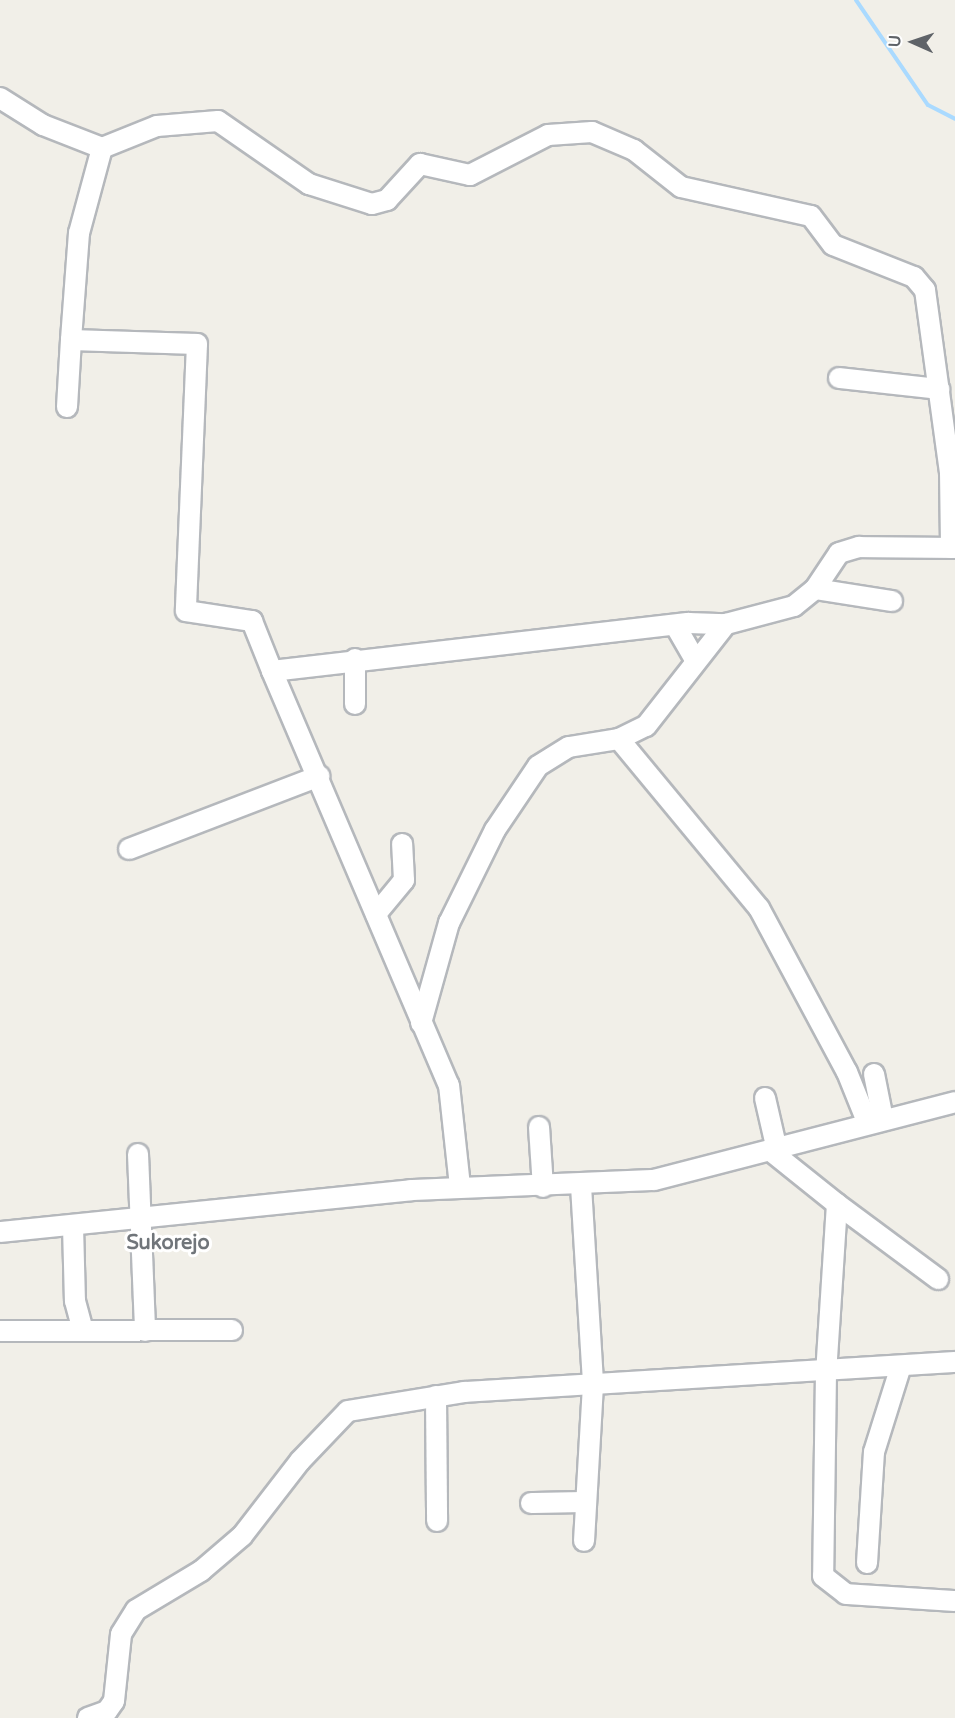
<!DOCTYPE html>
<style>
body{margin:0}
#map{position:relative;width:955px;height:1718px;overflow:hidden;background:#f1efe8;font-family:"Varela Round",sans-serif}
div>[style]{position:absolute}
.stream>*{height:4px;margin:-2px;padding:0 2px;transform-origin:2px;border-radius:2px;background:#aadaff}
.roads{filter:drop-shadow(2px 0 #b5b8bc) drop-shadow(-2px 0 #b5b8bc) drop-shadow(0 2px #b5b8bc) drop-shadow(0 -2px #b5b8bc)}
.minor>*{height:20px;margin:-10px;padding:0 10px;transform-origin:10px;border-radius:10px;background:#fff}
span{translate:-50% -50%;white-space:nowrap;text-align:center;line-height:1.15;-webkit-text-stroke:6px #fff;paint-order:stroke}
.quarter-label{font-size:20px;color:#70757a;font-weight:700}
.north{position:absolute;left:883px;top:12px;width:60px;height:60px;-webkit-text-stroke:4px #fff;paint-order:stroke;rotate:273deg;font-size:16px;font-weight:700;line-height:24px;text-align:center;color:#5f6368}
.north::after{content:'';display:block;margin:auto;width:21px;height:27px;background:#5f6368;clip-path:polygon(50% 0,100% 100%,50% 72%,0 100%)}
</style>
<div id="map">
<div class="stream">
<div style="left:856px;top:0;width:127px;rotate:55.6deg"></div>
<div style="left:928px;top:105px;width:30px;rotate:27deg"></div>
</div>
<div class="roads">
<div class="minor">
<div style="left:0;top:98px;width:51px;rotate:32.1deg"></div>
<div style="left:43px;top:125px;width:63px;rotate:21.3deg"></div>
<div style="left:102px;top:148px;width:59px;rotate:-21.8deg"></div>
<div style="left:157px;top:126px;width:61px;rotate:-4.7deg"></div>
<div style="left:218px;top:121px;width:111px;rotate:34.7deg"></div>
<div style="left:309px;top:184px;width:66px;rotate:17.6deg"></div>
<div style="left:372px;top:204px;width:16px;rotate:-15deg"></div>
<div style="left:387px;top:200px;width:49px;rotate:-47.5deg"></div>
<div style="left:420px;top:164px;width:51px;rotate:12.4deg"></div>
<div style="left:470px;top:175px;width:88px;rotate:-27.1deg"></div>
<div style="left:548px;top:135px;width:44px;rotate:-3.9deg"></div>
<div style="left:592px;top:132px;width:46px;rotate:23.2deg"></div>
<div style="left:634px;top:150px;width:60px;rotate:38.2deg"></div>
<div style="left:681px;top:187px;width:133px;rotate:12.6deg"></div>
<div style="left:811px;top:216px;width:36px;rotate:53deg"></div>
<div style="left:833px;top:245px;width:87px;rotate:21.6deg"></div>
<div style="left:914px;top:277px;width:17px;rotate:50deg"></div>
<div style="left:925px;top:290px;width:184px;rotate:82.2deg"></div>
<div style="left:950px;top:472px;width:76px;rotate:89.2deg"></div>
<div style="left:102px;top:148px;width:88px;rotate:105.1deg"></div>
<div style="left:79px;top:233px;width:107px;rotate:94.3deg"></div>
<div style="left:71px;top:340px;width:126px;rotate:1.8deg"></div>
<div style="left:197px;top:344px;width:267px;rotate:92.4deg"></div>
<div style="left:186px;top:611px;width:67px;rotate:8.6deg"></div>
<div style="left:252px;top:621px;width:54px;rotate:68.2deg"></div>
<div style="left:272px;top:671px;width:419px;rotate:-6.6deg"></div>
<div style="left:688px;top:623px;width:38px;rotate:2deg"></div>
<div style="left:839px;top:378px;width:101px;rotate:6.3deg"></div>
<div style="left:67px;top:407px;width:67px;rotate:-86.6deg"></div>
<div style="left:815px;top:589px;width:78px;rotate:8.9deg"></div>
<div style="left:675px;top:625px;width:39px;rotate:60deg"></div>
<div style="left:272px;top:671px;width:450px;rotate:66.9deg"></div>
<div style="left:449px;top:1085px;width:103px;rotate:83.8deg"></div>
<div style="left:355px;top:704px;width:45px;rotate:-90deg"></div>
<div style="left:619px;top:739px;width:219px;rotate:50.4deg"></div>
<div style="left:759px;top:908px;width:186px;rotate:61.8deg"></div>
<div style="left:847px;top:1072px;width:56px;rotate:68deg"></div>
<div style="left:129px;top:849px;width:204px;rotate:-21deg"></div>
<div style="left:376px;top:914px;width:44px;rotate:-50.5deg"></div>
<div style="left:404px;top:880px;width:36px;rotate:-93deg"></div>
<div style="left:421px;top:1023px;width:104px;rotate:-74.4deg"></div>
<div style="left:449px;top:923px;width:104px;rotate:-63.7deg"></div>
<div style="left:495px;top:830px;width:77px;rotate:-56.1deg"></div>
<div style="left:538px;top:766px;width:36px;rotate:-32deg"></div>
<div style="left:569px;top:747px;width:51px;rotate:-9.1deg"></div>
<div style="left:619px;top:739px;width:30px;rotate:-26deg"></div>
<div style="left:646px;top:726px;width:130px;rotate:-51.9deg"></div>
<div style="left:726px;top:624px;width:70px;rotate:-14.8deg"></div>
<div style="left:794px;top:606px;width:27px;rotate:-39deg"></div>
<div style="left:815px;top:589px;width:43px;rotate:-56.3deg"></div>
<div style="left:839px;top:553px;width:21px;rotate:-17deg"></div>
<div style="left:859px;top:547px;width:96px;rotate:0.6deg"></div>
<div style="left:874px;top:1074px;width:46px;rotate:78.7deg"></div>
<div style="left:765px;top:1098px;width:53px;rotate:77deg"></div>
<div style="left:539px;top:1127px;width:60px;rotate:86.2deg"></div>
<div style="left:772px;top:1152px;width:83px;rotate:38.7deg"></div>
<div style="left:837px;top:1204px;width:168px;rotate:93.7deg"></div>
<div style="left:826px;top:1372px;width:204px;rotate:90.8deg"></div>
<div style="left:823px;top:1576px;width:29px;rotate:38deg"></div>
<div style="left:846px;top:1594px;width:109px;rotate:3.7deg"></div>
<div style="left:138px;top:1154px;width:177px;rotate:87.7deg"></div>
<div style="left:581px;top:1186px;width:199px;rotate:86.5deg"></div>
<div style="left:593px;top:1385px;width:156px;rotate:93.3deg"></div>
<div style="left:837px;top:1204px;width:126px;rotate:36.6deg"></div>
<div style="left:73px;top:1226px;width:75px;rotate:88.5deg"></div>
<div style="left:75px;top:1301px;width:31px;rotate:75deg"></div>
<div style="left:0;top:1232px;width:413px;rotate:-5.8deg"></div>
<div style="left:411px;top:1190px;width:243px;rotate:-2.4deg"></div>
<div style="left:654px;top:1180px;width:311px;rotate:-14.5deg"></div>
<div style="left:0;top:1331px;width:232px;rotate:-0.2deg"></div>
<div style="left:436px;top:1396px;width:125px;rotate:89.5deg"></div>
<div style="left:531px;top:1503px;width:55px;rotate:-1deg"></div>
<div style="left:867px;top:1563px;width:111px;rotate:-86.4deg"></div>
<div style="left:874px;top:1452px;width:90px;rotate:-72.6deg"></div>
<div style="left:88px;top:1718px;width:20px;rotate:-20deg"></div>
<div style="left:107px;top:1711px;width:12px;rotate:-55deg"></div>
<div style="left:114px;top:1701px;width:67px;rotate:-84deg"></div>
<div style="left:121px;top:1634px;width:28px;rotate:-58deg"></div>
<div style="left:136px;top:1610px;width:76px;rotate:-31deg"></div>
<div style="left:201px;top:1571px;width:54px;rotate:-40.5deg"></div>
<div style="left:242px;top:1536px;width:95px;rotate:-52.3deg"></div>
<div style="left:300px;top:1461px;width:69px;rotate:-46.2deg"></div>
<div style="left:348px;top:1411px;width:118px;rotate:-9.3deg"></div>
<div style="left:464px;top:1392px;width:492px;rotate:-3.5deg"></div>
</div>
</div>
<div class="quarter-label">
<span style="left:168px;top:1243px">Sukorejo</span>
</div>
<div class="north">U</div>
</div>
